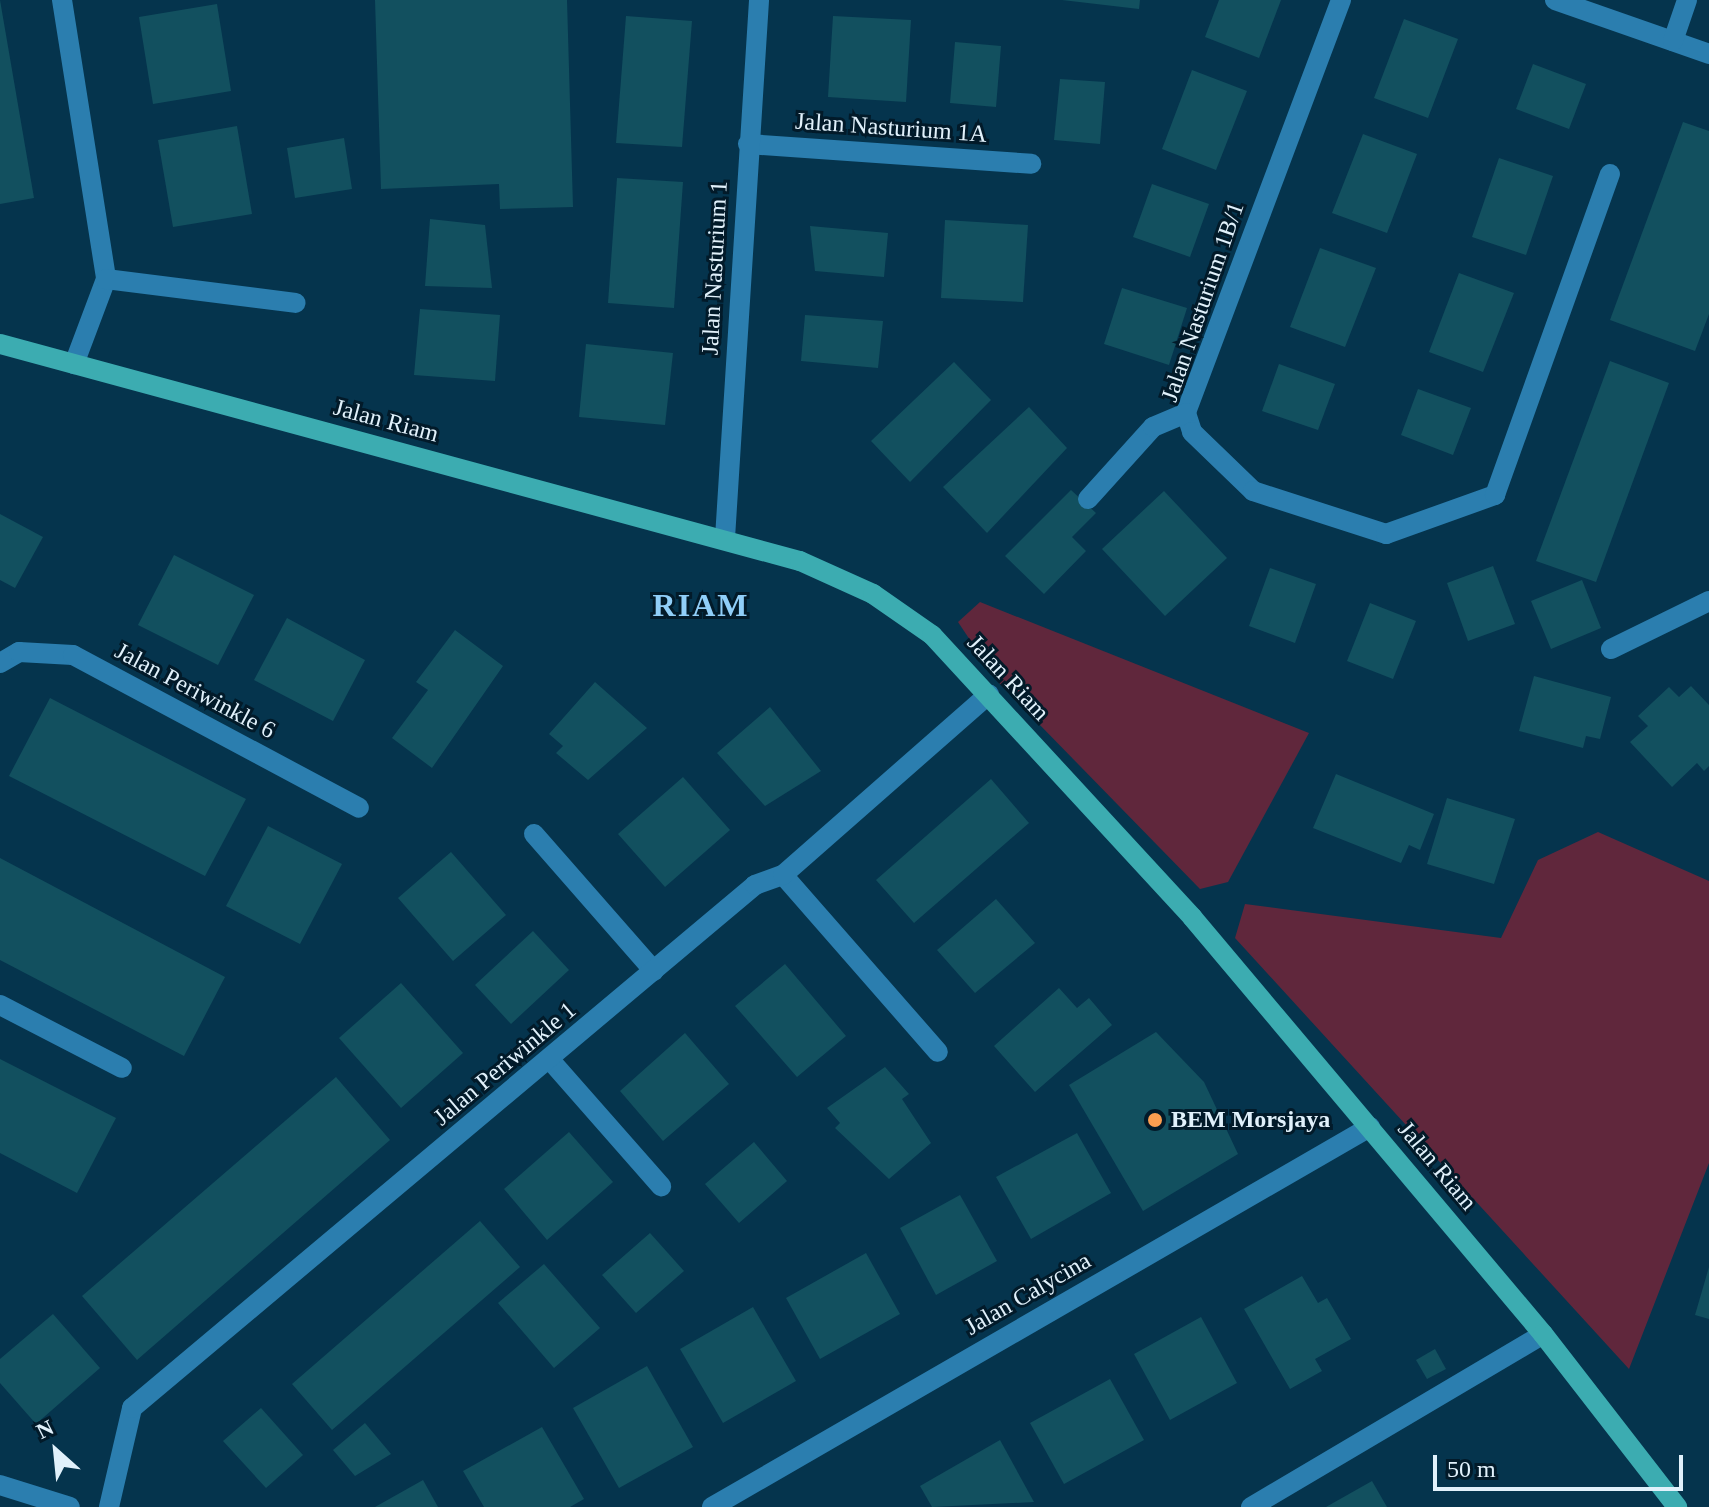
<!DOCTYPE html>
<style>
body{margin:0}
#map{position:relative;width:1709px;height:1507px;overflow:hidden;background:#05344d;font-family:Georgia,serif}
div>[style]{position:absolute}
.green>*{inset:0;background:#60273c}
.building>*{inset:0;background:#12505f}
.minor>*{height:20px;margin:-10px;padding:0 10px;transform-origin:10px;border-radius:10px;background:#2b7eaf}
.major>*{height:20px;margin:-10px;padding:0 10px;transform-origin:10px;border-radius:10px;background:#3cacb1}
.dots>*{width:22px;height:22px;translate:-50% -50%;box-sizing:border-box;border:4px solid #021a29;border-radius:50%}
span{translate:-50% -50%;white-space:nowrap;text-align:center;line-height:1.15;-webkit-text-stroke:6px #021a29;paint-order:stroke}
.street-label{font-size:24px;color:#e1f1fb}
.poi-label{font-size:24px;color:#e1f1fb;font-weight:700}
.left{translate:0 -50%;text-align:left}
.district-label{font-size:32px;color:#90cef8;font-weight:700;letter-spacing:2px}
.north{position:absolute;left:16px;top:1411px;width:80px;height:80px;-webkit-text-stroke:6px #021a29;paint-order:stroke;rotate:333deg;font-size:22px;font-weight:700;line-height:32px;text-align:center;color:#e1f1fb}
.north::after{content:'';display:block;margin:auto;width:28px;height:36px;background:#e1f1fb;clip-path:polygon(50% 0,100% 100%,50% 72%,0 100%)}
.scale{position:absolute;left:1433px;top:1455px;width:250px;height:36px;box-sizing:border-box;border:4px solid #e1f1fb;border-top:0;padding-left:10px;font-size:24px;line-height:28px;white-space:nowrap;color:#e1f1fb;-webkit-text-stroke:6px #021a29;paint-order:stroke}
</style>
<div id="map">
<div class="green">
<div style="clip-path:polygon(980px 602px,1309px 733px,1228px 882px,1200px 889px,998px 682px,958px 622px)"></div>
<div style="clip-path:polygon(1598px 832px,1709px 881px,1709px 1163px,1629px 1369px,1235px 938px,1245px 904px,1501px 938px,1538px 860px)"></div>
</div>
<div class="building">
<div style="clip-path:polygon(0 0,34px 198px,0 204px)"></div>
<div style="clip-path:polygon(375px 0,567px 0,573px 207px,500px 209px,499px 184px,381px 189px)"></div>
<div style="clip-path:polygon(1062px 0,1140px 0,1139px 9px)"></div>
<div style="clip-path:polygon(1219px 0,1281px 0,1259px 58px,1205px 37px)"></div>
<div style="clip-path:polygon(217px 4px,231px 91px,153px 104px,139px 17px)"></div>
<div style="clip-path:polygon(626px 16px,692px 21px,682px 147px,616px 143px)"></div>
<div style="clip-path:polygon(833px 16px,911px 20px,906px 102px,828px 97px)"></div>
<div style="clip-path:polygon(1404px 19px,1458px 39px,1428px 118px,1374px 98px)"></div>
<div style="clip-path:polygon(955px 42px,1001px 46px,996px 107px,950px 103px)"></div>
<div style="clip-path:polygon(1533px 64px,1586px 84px,1569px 129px,1516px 109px)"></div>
<div style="clip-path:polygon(1192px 70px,1247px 91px,1216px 170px,1162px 149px)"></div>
<div style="clip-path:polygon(1060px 79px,1105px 82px,1100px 144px,1054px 140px)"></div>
<div style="clip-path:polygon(1683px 122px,1709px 131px,1709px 314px,1695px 351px,1610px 320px)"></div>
<div style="clip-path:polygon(237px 126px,252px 214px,173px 227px,158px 140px)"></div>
<div style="clip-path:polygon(1363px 134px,1417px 154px,1387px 233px,1332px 213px)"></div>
<div style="clip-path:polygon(344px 138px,352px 189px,295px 198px,287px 148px)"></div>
<div style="clip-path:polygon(1499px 158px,1553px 176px,1526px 255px,1472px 237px)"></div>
<div style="clip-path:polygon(617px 178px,683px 182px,674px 308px,608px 303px)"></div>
<div style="clip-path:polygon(1152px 184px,1209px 204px,1190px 257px,1133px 237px)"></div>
<div style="clip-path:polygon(430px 219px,485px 225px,492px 288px,425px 286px)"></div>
<div style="clip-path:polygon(945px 220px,1028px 225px,1023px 302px,941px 298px)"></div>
<div style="clip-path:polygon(810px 226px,888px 233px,884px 277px,815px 271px)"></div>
<div style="clip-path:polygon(1320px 248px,1376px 268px,1345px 347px,1290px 327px)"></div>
<div style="clip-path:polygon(1459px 273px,1514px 293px,1483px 372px,1429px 352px)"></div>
<div style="clip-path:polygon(1122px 288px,1187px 308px,1169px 365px,1104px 344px)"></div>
<div style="clip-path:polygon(420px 309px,500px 315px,495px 381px,414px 375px)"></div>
<div style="clip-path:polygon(805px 315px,883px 321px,878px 368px,801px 361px)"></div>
<div style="clip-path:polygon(586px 344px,673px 353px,665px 425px,579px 417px)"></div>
<div style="clip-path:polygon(1610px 361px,1669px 383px,1596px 582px,1536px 561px)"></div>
<div style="clip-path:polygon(954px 362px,991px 400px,910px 482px,871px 441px)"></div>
<div style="clip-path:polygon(1279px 364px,1335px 384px,1318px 430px,1262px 411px)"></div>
<div style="clip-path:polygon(1418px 389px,1471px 408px,1453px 455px,1401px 435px)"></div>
<div style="clip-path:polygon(1029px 407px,1067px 448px,987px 533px,943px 487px)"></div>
<div style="clip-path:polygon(1071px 490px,1096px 513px,1072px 537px,1086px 551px,1044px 594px,1005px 556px)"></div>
<div style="clip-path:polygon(1164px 491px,1227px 558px,1165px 616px,1102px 549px)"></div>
<div style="clip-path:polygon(0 514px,43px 537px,15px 588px,0 580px)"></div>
<div style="clip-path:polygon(174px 555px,254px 595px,218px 665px,138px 625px)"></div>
<div style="clip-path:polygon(1493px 566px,1515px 624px,1468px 641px,1447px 583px)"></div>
<div style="clip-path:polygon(1270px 568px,1316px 584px,1295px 643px,1249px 626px)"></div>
<div style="clip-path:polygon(1582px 580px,1601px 628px,1551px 649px,1531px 601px)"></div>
<div style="clip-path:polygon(1370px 603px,1416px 621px,1393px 679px,1347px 661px)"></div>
<div style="clip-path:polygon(287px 618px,365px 660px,333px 721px,254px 680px)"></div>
<div style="clip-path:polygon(455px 630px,503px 666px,432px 768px,392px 738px,428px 690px,416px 682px)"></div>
<div style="clip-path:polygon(1534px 676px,1611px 697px,1600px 739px,1586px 736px,1583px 748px,1519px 731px)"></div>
<div style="clip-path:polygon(595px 682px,647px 728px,588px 780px,556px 753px,563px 746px,549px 734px)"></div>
<div style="clip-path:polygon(1691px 686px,1709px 705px,1709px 766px,1704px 771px,1697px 763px,1672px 787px,1630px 742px,1648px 726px,1638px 716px,1669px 687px,1679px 697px)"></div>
<div style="clip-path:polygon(50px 698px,246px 799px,205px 876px,9px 776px)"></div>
<div style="clip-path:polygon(770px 707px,821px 771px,765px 806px,717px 753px)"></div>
<div style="clip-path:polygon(1336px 774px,1434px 814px,1420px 850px,1409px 845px,1401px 863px,1313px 828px)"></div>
<div style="clip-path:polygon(683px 777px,730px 830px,665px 887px,618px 834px)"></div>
<div style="clip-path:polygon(991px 779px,1029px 823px,914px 923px,876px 880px)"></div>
<div style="clip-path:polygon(1447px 798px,1515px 819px,1494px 884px,1427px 864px)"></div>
<div style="clip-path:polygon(268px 826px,342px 864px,300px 944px,226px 906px)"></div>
<div style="clip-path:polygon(451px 852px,506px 915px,453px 961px,398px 898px)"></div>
<div style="clip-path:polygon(0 858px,225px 977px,184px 1056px,0 960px)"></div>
<div style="clip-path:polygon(996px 899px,1035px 943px,975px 993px,937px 950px)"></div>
<div style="clip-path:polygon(533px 931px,569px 970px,511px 1024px,475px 985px)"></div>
<div style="clip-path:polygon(785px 964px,846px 1036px,797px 1077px,735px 1006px)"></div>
<div style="clip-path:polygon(401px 983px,463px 1053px,401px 1108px,339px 1038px)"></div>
<div style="clip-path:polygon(1059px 988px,1077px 1008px,1089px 998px,1112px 1025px,1035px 1092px,994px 1046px)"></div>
<div style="clip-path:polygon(1156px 1032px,1204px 1082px,1238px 1154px,1143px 1211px,1069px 1085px)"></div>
<div style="clip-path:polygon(685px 1033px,729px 1084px,663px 1141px,620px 1091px)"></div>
<div style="clip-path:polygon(0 1059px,116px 1118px,77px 1193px,0 1153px)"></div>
<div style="clip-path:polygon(885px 1067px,909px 1094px,902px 1099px,931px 1143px,889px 1179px,835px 1128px,840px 1123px,827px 1108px)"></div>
<div style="clip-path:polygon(336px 1077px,390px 1140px,137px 1360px,82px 1296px)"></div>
<div style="clip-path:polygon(569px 1132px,613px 1182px,547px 1240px,504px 1189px)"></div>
<div style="clip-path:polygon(1077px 1133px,1111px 1193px,1031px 1239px,996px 1177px)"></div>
<div style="clip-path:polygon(754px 1142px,787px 1181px,739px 1223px,705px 1184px)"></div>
<div style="clip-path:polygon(960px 1195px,997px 1261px,936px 1295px,900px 1228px)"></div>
<div style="clip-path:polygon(480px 1221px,520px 1267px,332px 1430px,292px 1384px)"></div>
<div style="clip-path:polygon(650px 1233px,684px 1271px,636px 1313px,602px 1275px)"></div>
<div style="clip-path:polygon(866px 1253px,900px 1314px,820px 1359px,786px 1298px)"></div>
<div style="clip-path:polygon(544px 1264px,600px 1328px,554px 1368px,498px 1303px)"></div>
<div style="clip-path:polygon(1709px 1267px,1709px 1319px,1695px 1315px)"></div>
<div style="clip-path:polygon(1302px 1276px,1318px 1303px,1327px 1298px,1351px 1339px,1315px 1359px,1322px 1371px,1290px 1389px,1244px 1309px)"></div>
<div style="clip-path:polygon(753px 1307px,796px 1381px,723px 1423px,680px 1349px)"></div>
<div style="clip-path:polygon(53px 1314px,100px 1368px,36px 1424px,0 1383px,0 1359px)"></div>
<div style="clip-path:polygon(1201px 1317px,1237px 1383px,1170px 1420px,1134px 1354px)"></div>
<div style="clip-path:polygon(1435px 1349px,1446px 1369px,1427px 1379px,1416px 1360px)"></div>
<div style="clip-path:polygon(647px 1366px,693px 1447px,619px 1488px,573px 1408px)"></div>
<div style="clip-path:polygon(1110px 1379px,1144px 1440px,1064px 1484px,1030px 1423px)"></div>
<div style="clip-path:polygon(261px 1408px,303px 1455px,266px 1488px,223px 1441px)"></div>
<div style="clip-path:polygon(365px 1423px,391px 1454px,355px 1476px,333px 1450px)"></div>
<div style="clip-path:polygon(542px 1427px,584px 1499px,570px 1507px,484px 1507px,463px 1471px)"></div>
<div style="clip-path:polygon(1000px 1440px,1034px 1502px,932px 1507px,920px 1486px)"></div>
<div style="clip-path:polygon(423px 1480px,438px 1507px,375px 1507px)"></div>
<div style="clip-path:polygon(1372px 1481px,1387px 1507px,1326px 1507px)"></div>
</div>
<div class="minor">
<div style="left:62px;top:0;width:282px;rotate:81deg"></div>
<div style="left:106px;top:279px;width:91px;rotate:110.6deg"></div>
<div style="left:1341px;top:0;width:441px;rotate:110.6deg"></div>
<div style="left:1186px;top:413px;width:20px;rotate:72deg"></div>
<div style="left:1192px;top:432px;width:85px;rotate:44deg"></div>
<div style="left:1253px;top:491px;width:140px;rotate:17.9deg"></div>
<div style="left:1386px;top:534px;width:116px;rotate:-19.7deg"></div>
<div style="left:1495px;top:495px;width:341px;rotate:-70.3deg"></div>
<div style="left:1555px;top:0;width:163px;rotate:19.3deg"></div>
<div style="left:1673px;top:41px;width:43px;rotate:-71.1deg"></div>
<div style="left:748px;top:144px;width:284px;rotate:4deg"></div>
<div style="left:106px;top:279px;width:191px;rotate:7.2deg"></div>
<div style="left:1088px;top:499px;width:97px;rotate:-47.9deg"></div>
<div style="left:1153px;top:427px;width:36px;rotate:-23deg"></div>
<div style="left:725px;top:538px;width:539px;rotate:-86.38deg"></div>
<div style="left:1611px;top:649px;width:109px;rotate:-26.1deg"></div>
<div style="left:0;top:663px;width:22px;rotate:-30deg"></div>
<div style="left:19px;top:652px;width:54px;rotate:3.2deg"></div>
<div style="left:73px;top:655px;width:324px;rotate:28.1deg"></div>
<div style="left:534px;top:834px;width:182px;rotate:48.8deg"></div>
<div style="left:783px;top:875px;width:235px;rotate:48.8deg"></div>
<div style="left:0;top:1005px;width:137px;rotate:27.3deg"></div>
<div style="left:551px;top:1061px;width:167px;rotate:48.7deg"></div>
<div style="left:0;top:1485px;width:73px;rotate:17.4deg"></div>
<div style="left:109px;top:1507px;width:102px;rotate:-76.9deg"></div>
<div style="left:132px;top:1408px;width:813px;rotate:-40.01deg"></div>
<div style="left:755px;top:885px;width:30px;rotate:-20deg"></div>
<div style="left:783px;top:875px;width:274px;rotate:-41.3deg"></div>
<div style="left:712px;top:1507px;width:760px;rotate:-30.01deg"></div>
<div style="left:1251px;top:1507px;width:339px;rotate:-30.6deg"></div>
</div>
<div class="major">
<div style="left:0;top:344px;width:829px;rotate:15.18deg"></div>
<div style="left:800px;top:561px;width:80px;rotate:24.3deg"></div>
<div style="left:873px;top:594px;width:72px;rotate:34.8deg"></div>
<div style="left:932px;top:635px;width:384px;rotate:47.3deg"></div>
<div style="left:1192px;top:917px;width:545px;rotate:49.91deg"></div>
<div style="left:1543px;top:1334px;width:219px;rotate:52.2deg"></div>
</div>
<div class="dots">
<div style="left:1155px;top:1120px;background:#fb9e50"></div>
</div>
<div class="street-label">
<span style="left:891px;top:128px;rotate:4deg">Jalan Nasturium 1A</span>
<span style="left:715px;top:268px;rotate:-87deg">Jalan Nasturium 1</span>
<span style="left:1203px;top:302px;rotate:-71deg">Jalan Nasturium 1B/1</span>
<span style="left:386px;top:421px;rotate:15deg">Jalan Riam</span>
<span style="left:1008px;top:678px;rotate:47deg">Jalan Riam</span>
<span style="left:195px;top:691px;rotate:28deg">Jalan Periwinkle 6</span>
<span style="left:505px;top:1064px;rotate:-40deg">Jalan Periwinkle 1</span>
<span style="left:1437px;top:1166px;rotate:50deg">Jalan Riam</span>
<span style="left:1028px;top:1294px;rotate:-30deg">Jalan Calycina</span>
</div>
<div class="poi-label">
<span class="left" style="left:1171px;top:1120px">BEM Morsjaya</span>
</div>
<div class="district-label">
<span style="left:701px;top:605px">RIAM</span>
</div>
<div class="north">N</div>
<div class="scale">50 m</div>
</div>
